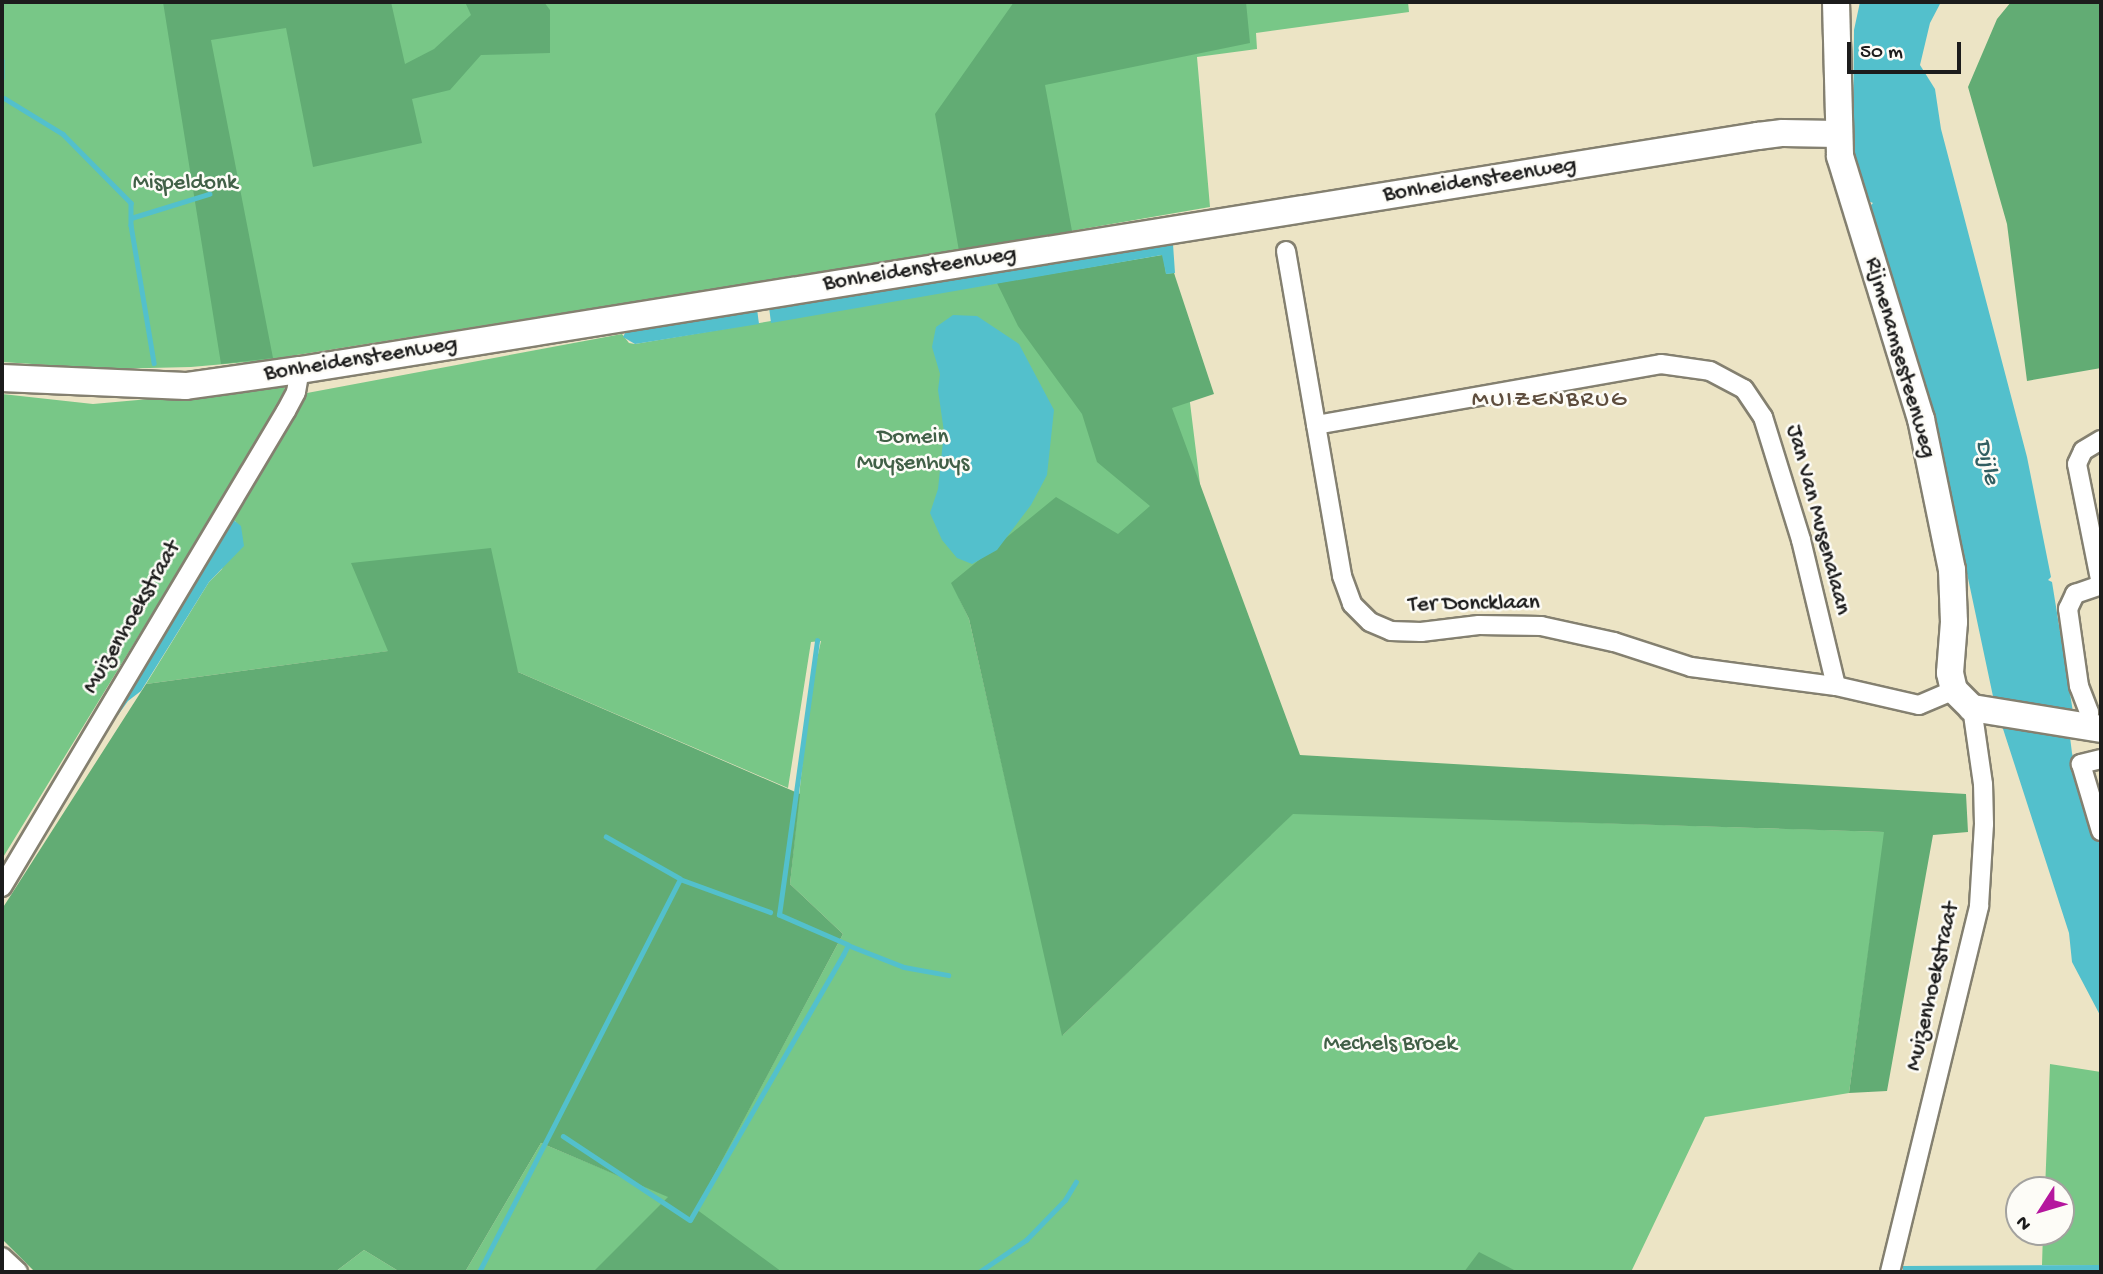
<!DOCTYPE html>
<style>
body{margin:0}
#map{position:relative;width:2103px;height:1274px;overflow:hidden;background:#ece4c5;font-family:"Gochi Hand",sans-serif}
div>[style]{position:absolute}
.green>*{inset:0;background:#78c787}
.forest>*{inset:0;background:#62ac74}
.water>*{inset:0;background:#53c0cc}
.stream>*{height:4.5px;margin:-2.25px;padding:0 2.25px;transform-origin:2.25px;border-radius:2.25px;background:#53c0cc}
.roads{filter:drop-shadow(2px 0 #848070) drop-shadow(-2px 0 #848070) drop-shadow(0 2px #848070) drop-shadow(0 -2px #848070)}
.street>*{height:18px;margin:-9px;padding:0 9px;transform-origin:9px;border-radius:9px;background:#fff}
.secondary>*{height:26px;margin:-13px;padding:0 13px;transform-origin:13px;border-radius:13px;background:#fff}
span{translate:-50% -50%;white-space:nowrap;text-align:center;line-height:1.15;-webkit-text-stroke:5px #fdfcf7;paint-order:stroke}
.street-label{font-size:23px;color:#1c1c1c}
.park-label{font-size:23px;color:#416047}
.neighbourhood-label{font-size:24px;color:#5e4d3d;letter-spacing:2px}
.water-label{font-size:24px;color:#325e62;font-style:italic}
.frame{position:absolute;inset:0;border:4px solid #1c1c1c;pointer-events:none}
.north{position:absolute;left:2005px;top:1176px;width:70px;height:70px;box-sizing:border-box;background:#fdfcf7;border:2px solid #a3a29f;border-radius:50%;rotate:233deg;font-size:19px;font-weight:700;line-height:28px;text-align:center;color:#1c1c1c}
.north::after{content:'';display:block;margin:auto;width:24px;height:32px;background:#b5179e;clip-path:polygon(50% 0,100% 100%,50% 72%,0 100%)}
.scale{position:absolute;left:1847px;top:42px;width:114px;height:32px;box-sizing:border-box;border:4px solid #1c1c1c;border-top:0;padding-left:9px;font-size:21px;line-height:24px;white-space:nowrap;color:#1c1c1c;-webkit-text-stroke:5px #fdfcf7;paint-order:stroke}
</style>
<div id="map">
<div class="green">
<div style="clip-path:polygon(2px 2px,1408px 2px,1409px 12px,1256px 33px,1257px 49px,1197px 57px,1210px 207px,978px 247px,259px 361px,191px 367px,108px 369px,2px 362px)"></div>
<div style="clip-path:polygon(1163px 255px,1166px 274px,1174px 273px,1209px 557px,959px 598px,969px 619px,1063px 1035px,1293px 813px,1885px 832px,1849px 1093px,1705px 1117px,1631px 1272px,465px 1272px,541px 1143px,696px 1208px,843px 934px,790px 884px,810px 690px,821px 641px,811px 642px,788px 788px,518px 672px,389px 651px,146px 684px,209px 582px,222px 569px,236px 522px,231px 518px,307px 393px,622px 334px,629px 343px,635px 344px)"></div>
<div style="clip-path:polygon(285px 387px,283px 400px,2px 859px,2px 394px,93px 404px)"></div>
<div style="clip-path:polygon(2050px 1064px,2101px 1072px,2101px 1265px,2042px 1265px,2043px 1232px,2061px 1232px,2061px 1190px,2045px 1190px)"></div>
<div style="clip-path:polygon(364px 1250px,400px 1272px,335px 1272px)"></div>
</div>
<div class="forest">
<div style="clip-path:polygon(163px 2px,391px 2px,405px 64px,434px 49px,471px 15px,465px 2px,544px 2px,550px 10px,550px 53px,481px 55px,450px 90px,412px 99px,422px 143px,313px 167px,286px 28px,211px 40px,273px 358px,221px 364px)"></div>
<div style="clip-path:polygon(1014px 2px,1246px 2px,1250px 43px,1045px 85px,1072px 231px,959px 251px,935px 114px)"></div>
<div style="clip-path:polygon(2011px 2px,2101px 2px,2101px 368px,2027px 381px,2007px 224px,1968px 87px,1997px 19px)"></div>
<div style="clip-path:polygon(1163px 255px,1166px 274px,1174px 273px,1214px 394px,1172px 408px,1300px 755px,1966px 794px,1968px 832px,1933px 835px,1887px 1091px,1849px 1093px,1884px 832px,1293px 814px,1062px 1036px,969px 619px,951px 583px,1056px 497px,1118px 534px,1150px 506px,1097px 462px,1082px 414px,1018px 326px,997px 283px)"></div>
<div style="clip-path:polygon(491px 548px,518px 672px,800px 794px,790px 884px,843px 934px,696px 1209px,782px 1272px,593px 1272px,668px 1197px,541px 1143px,465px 1272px,400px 1272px,364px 1250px,335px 1272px,35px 1272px,2px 1239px,2px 909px,146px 684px,388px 651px,351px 563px)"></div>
<div style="clip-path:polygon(1479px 1252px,1518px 1272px,1464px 1272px)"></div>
</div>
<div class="water">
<div style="clip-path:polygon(1860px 2px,1941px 2px,1930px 23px,1920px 65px,1935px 89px,1941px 129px,2027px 457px,2051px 577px,2048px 580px,2052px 582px,2073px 712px,2070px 737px,2072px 753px,2084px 803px,2101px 848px,2101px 1017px,2072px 962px,2069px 933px,1994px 701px,1932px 408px,1870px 206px,1873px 203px,1868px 201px,1853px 148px,1854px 30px)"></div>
<div style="clip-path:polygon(1173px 244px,1175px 273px,1166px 274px,1162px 255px,771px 323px,769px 307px)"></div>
<div style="clip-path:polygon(757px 309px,759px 324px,635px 344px,623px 337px,626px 331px)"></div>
<div style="clip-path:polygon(953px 315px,977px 316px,1019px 344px,1054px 410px,1047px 475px,1031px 505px,997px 550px,972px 564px,957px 558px,942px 540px,930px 513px,938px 489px,944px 432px,938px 390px,940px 374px,932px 347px,936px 327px)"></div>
<div style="clip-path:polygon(231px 518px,241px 526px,244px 546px,209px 582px,141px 691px,128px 701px,118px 715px,112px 712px)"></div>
<div style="clip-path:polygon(2101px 1265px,2101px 1272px,1903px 1272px,1903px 1266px)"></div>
</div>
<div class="stream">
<div style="left:2px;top:60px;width:18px;rotate:90deg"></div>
<div style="left:4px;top:98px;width:69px;rotate:31.4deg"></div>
<div style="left:63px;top:134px;width:97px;rotate:45.4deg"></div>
<div style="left:131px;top:203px;width:22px;rotate:90deg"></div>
<div style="left:131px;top:225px;width:140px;rotate:80.5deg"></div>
<div style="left:131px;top:218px;width:82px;rotate:-17.1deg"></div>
<div style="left:680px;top:879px;width:96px;rotate:20.1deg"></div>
<div style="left:848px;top:945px;width:60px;rotate:21.4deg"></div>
<div style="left:904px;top:967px;width:45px;rotate:10.3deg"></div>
<div style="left:563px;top:1136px;width:152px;rotate:33.5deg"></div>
<div style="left:690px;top:1220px;width:306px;rotate:-60deg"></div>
<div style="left:843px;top:955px;width:11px;rotate:-63deg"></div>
<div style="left:848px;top:945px;width:75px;rotate:-156.5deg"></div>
<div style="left:779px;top:915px;width:277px;rotate:-82.1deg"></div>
<div style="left:479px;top:1272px;width:441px;rotate:-62.9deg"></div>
<div style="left:680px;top:879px;width:85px;rotate:-150.4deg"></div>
<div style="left:979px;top:1272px;width:57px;rotate:-34.2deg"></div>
<div style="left:1026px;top:1240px;width:56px;rotate:-45.7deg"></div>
<div style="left:1065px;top:1200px;width:21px;rotate:-59deg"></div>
</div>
<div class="roads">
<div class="street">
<div style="left:1286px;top:251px;width:330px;rotate:80.2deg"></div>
<div style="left:1342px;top:576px;width:30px;rotate:70deg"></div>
<div style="left:1352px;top:604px;width:25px;rotate:45deg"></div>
<div style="left:1370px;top:622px;width:23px;rotate:23deg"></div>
<div style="left:1391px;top:631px;width:30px;rotate:2deg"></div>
<div style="left:1421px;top:632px;width:58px;rotate:-6.9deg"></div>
<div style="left:1479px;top:625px;width:62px;rotate:0.9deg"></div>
<div style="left:1541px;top:626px;width:75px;rotate:12.4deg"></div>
<div style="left:1614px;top:642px;width:81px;rotate:18deg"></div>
<div style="left:1691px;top:667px;width:146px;rotate:7.5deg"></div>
<div style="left:1836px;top:686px;width:85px;rotate:12.9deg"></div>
<div style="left:1919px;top:705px;width:38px;rotate:-23deg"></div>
<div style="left:1316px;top:425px;width:350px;rotate:-10deg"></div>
<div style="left:1661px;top:364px;width:49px;rotate:8.1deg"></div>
<div style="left:1710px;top:371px;width:38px;rotate:28deg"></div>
<div style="left:1744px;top:389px;width:34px;rotate:56deg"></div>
<div style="left:1763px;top:417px;width:129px;rotate:72.8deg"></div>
<div style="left:1801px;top:540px;width:150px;rotate:76.5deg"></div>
<div style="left:2101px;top:440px;width:21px;rotate:149deg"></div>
<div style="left:2083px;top:451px;width:14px;rotate:115deg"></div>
<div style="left:2077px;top:464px;width:122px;rotate:78.7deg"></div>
<div style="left:2088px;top:727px;width:15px;rotate:-86deg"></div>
<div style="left:2089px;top:712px;width:28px;rotate:-111deg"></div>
<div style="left:2079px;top:686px;width:78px;rotate:-98.1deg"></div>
<div style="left:2068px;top:609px;width:17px;rotate:-65deg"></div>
<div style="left:2075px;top:594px;width:28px;rotate:-19deg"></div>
<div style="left:2101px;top:759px;width:21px;rotate:166deg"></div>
<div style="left:2081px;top:764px;width:70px;rotate:73.4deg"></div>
<div style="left:2px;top:887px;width:554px;rotate:-59.18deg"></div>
<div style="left:286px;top:411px;width:21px;rotate:-62deg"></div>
<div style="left:296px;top:392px;width:22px;rotate:-80deg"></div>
<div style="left:2px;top:1257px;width:22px;rotate:43deg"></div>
<div style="left:1890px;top:1272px;width:377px;rotate:-76.3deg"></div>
<div style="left:1979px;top:906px;width:82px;rotate:-86.5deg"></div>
<div style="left:1984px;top:824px;width:40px;rotate:-91.4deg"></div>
<div style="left:1983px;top:784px;width:77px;rotate:-98.2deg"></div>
</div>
<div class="secondary">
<div style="left:1836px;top:2px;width:154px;rotate:88.5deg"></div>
<div style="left:1840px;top:156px;width:275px;rotate:72.9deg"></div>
<div style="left:1921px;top:419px;width:154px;rotate:78.4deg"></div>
<div style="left:1952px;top:570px;width:52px;rotate:87.8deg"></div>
<div style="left:1954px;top:622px;width:51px;rotate:94.5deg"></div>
<div style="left:1950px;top:673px;width:17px;rotate:77deg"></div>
<div style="left:1954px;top:690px;width:25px;rotate:45deg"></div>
<div style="left:1972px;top:708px;width:131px;rotate:9.2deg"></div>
<div style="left:2px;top:378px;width:184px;rotate:2.5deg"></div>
<div style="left:186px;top:386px;width:115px;rotate:-8deg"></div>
<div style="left:300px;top:370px;width:1477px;rotate:-9.12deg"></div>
<div style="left:1758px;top:136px;width:25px;rotate:-7deg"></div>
<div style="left:1783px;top:133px;width:54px;rotate:1.1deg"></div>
</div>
</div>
<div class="street-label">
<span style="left:1480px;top:181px;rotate:-9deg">Bonheidensteenweg</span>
<span style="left:920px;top:270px;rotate:-9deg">Bonheidensteenweg</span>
<span style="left:1899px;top:358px;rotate:74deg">Rijmenamsesteenweg</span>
<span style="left:361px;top:360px;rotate:-9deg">Bonheidensteenweg</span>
<span style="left:1817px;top:520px;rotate:75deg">Jan Van Musenalaan</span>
<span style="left:1474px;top:605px;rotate:-1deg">Ter Doncklaan</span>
<span style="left:133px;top:618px;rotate:-60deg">Muizenhoekstraat</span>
<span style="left:1934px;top:987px;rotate:-77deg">Muizenhoekstraat</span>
</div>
<div class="park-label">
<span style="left:185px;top:184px">Mispeldonk</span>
<span style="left:913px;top:451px">Domein<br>Muysenhuys</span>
<span style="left:1390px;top:1045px">Mechels Broek</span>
</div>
<div class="neighbourhood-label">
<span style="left:1550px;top:401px">MUIZENBRUG</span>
</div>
<div class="water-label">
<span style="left:1986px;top:462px;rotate:77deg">Dijle</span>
</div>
<div class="frame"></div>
<div class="north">N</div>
<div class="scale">50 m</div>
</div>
